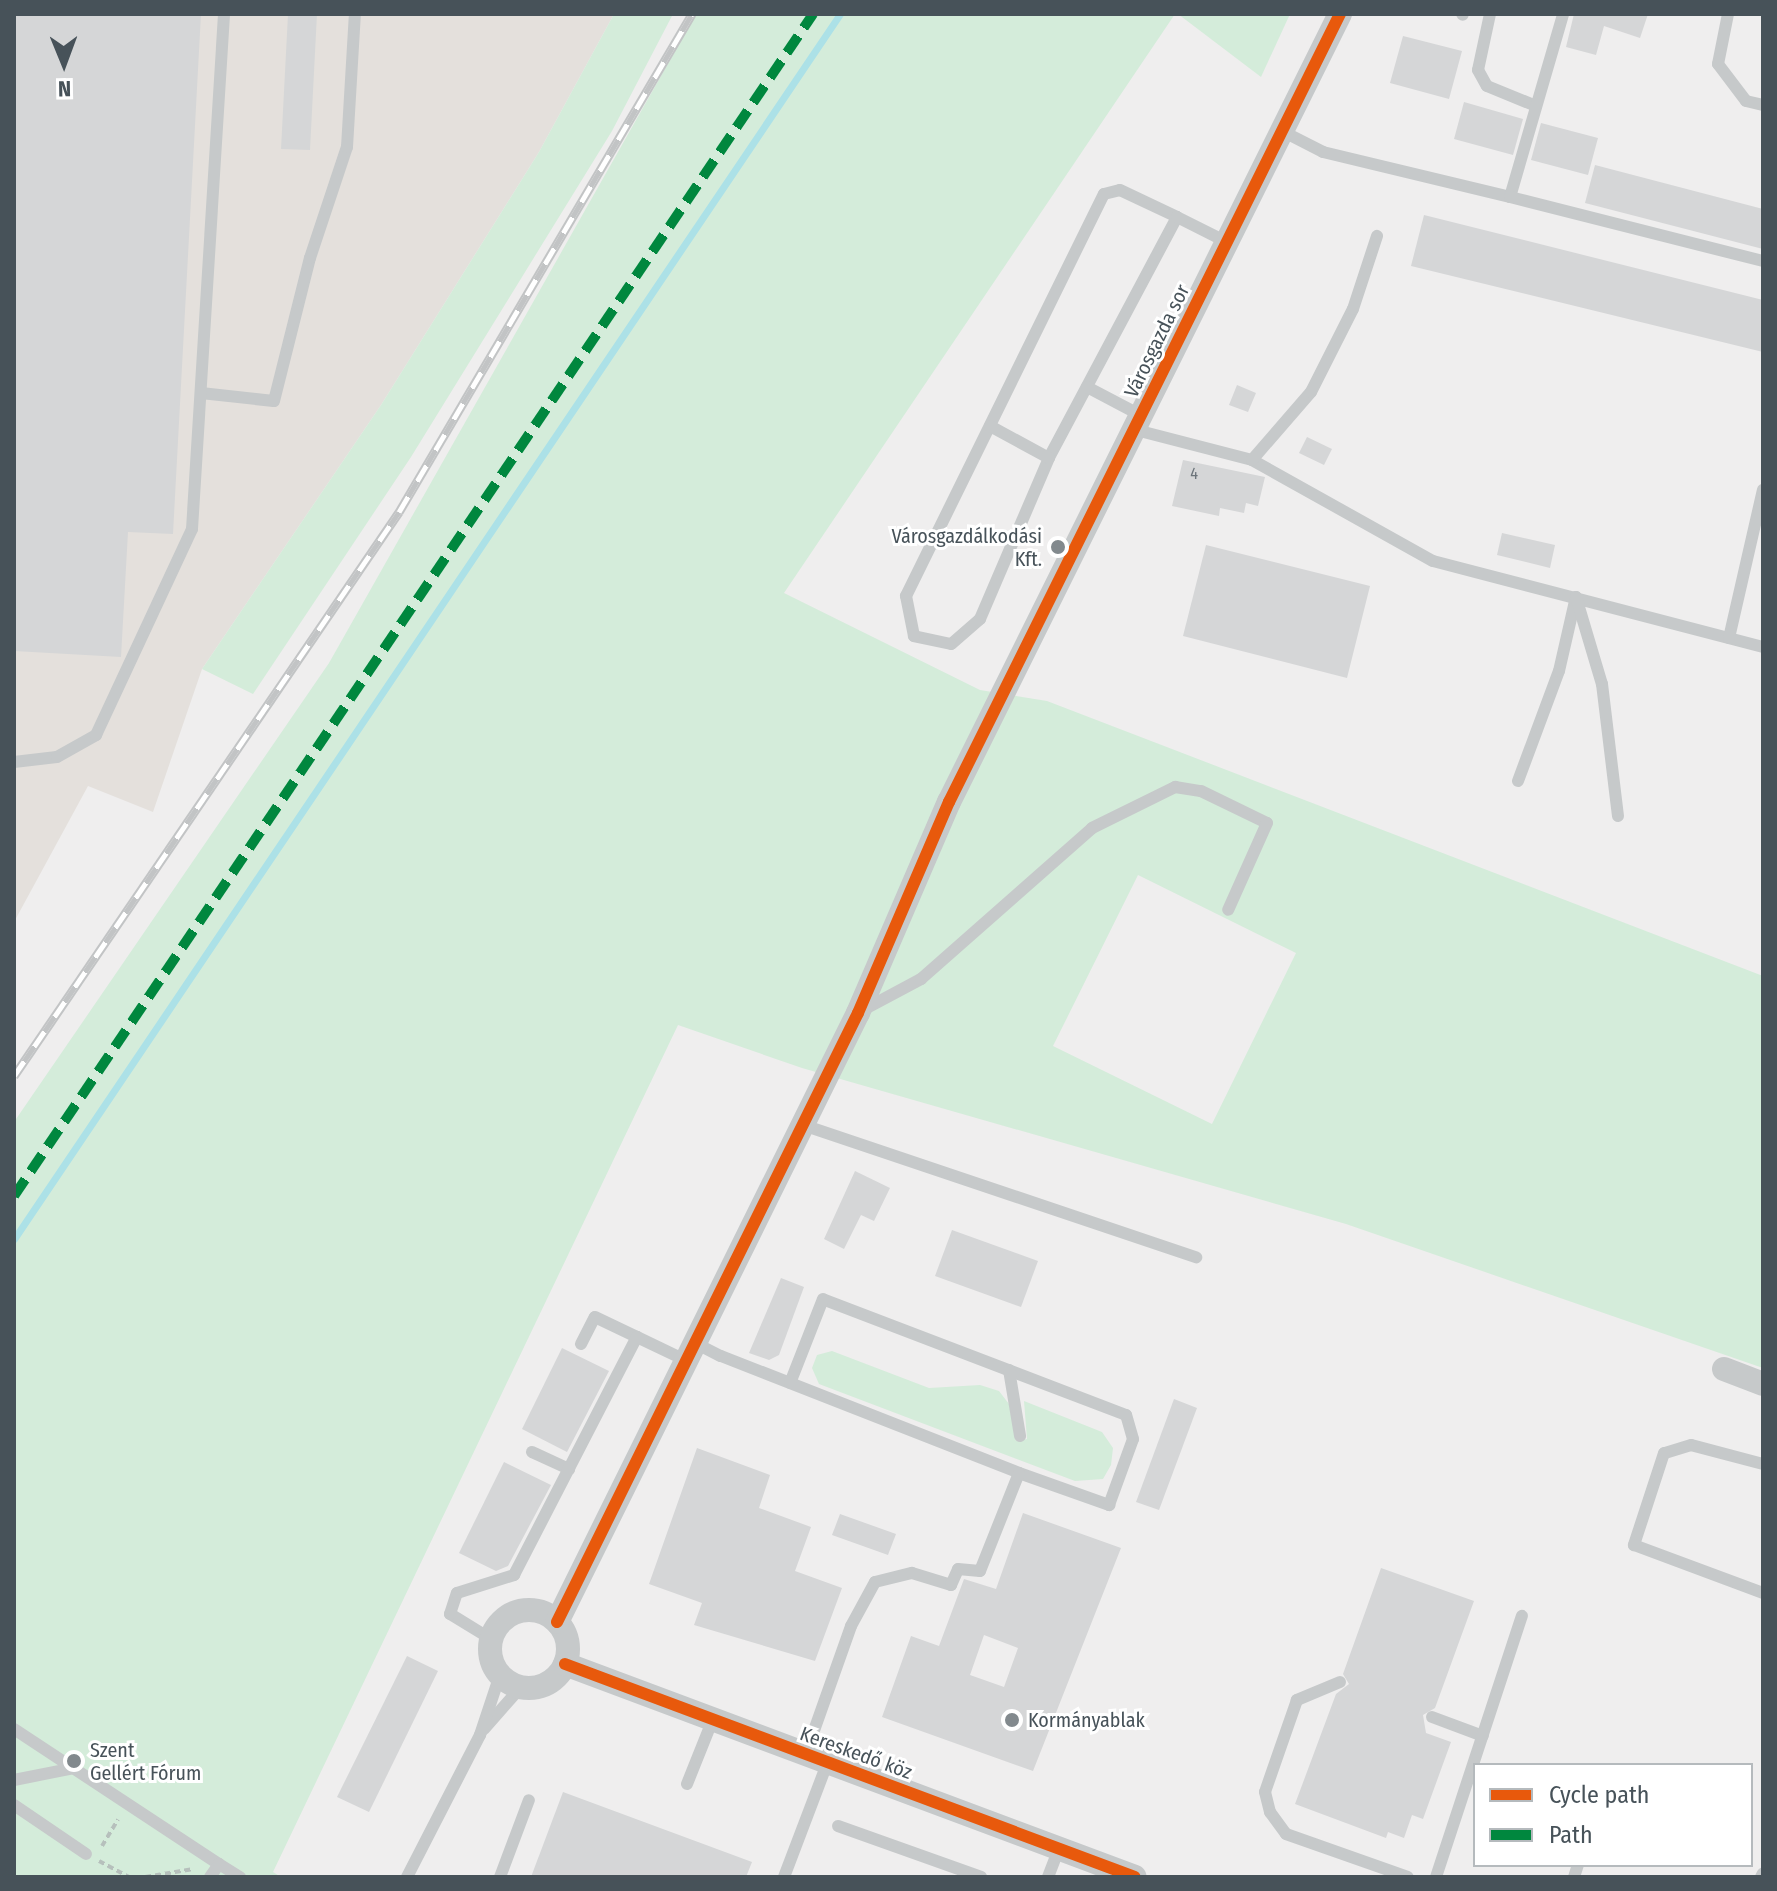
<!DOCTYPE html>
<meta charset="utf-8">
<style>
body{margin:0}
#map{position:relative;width:1777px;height:1891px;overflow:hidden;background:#efeeee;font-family:"Fira Sans Condensed",sans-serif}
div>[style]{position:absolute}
.commercial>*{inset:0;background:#e4e0dc}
.green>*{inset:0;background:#d4ecda}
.stream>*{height:7px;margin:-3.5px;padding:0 3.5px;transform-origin:3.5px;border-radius:3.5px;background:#ace1e7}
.building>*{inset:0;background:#d5d6d7}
.path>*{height:4px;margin-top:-2px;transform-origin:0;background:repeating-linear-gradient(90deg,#b6c0bc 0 6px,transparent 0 10px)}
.service>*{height:12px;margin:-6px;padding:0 6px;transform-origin:6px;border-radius:6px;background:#c6c9ca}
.minor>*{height:24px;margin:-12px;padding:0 12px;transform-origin:12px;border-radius:12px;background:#c6c9ca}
.minor>.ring{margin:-12px;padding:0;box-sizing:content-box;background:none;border:24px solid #c6c9ca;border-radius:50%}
.rail>*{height:9px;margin-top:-4.5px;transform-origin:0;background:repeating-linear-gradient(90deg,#fff 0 18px,#c2c4c5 0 36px);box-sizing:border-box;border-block:2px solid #c2c4c5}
.quiet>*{height:10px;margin-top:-5px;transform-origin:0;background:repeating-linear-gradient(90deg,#00873e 0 20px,transparent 0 30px)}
.cycleway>*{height:12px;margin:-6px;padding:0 6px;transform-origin:6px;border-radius:6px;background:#e8590c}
.dots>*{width:22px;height:22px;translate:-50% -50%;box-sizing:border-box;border:4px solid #fff;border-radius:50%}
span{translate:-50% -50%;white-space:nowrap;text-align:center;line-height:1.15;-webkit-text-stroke:6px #fff;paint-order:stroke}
.number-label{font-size:16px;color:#6c747a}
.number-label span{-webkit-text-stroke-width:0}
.street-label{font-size:20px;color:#475259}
.poi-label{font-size:20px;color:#475259}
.right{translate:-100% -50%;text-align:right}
.left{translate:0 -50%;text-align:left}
.frame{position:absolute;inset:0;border:16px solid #475259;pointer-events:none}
.legend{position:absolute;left:1473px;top:1763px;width:280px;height:104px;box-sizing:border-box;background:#fff;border:2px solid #b5babd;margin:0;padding:10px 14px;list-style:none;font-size:24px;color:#475259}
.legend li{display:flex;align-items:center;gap:16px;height:40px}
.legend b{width:40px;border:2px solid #b5babd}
.north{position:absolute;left:24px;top:24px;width:80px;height:80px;-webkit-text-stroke:6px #fff;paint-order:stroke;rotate:179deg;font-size:22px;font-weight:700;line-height:32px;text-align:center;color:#475259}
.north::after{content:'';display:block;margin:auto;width:28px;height:36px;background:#475259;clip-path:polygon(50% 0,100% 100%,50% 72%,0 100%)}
</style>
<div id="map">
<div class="commercial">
<div style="clip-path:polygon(14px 14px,614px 14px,539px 152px,381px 405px,202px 669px,153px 812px,88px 786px,14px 922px)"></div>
</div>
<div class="green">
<div style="clip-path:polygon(614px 14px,673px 14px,612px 131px,411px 457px,253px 694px,202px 669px,381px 405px,539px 152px)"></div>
<div style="clip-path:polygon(evenodd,696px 14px,1175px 14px,784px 593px,980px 690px,1047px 701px,1763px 976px,1763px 1368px,1346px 1224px,802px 1068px,678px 1025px,273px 1872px,281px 1877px,14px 1877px,14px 1122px,329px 663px,696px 14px,1138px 875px,1296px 953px,1212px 1124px,1053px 1046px,1138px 875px)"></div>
<div style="clip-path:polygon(1178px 14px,1290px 14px,1261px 77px)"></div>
<div style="clip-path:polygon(832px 1351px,929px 1388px,980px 1385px,999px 1391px,1009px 1404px,1016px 1441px,1027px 1439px,1024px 1401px,1102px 1432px,1113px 1448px,1111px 1465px,1103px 1479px,1075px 1481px,819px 1384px,812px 1368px,817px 1355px)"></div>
</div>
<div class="stream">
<div style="left:14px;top:1239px;width:1477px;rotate:-56.01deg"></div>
</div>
<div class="building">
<div style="clip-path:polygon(14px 14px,201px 14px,173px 534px,128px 532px,121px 657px,14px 651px)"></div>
<div style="clip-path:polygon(288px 14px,317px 14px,310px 150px,281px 149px)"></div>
<div style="clip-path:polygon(1574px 14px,1648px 14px,1640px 38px,1604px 26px,1596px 55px,1566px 47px)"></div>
<div style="clip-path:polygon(1403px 36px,1462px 51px,1449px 99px,1390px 83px)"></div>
<div style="clip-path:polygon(1464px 102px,1523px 119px,1513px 155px,1454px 139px)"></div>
<div style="clip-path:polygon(1541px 123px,1598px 138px,1588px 175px,1531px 160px)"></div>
<div style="clip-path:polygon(1595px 165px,1763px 209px,1763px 249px,1585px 203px)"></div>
<div style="clip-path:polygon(1424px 215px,1763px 300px,1763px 352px,1411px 266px)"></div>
<div style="clip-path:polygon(1237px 385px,1256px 393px,1248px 412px,1229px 405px)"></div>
<div style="clip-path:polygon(1307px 437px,1332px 449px,1324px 465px,1299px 453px)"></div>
<div style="clip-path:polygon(1183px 460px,1265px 477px,1258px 506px,1246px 503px,1244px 513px,1220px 508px,1219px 516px,1172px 506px)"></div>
<div style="clip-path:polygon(1502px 533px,1555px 545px,1550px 568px,1497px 555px)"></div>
<div style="clip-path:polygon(1206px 545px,1370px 586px,1347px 678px,1183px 636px)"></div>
<div style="clip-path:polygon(855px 1171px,890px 1188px,874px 1221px,861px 1215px,844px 1249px,824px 1239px)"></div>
<div style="clip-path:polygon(952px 1230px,1038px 1261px,1021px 1307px,935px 1276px)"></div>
<div style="clip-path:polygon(781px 1278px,804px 1287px,779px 1355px,769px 1360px,749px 1353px)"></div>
<div style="clip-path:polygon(562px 1348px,609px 1371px,567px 1452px,522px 1429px)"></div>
<div style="clip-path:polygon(1174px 1399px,1197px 1408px,1159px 1510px,1136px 1502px)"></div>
<div style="clip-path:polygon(697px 1448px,770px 1475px,759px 1508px,811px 1527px,795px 1571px,842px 1588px,815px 1661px,694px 1625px,702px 1603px,649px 1584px)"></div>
<div style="clip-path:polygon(504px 1462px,551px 1485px,508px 1566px,496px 1571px,459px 1553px)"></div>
<div style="clip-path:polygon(evenodd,1023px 1513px,1121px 1548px,1033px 1771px,882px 1717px,911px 1636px,939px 1646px,964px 1579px,996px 1589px,1023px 1513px,984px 1635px,1018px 1648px,1004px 1687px,970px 1675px,984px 1635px)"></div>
<div style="clip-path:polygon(840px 1514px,896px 1534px,888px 1555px,832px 1535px)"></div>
<div style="clip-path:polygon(1381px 1568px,1474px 1601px,1435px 1708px,1423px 1715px,1426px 1733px,1451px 1742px,1423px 1819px,1412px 1815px,1404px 1838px,1388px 1832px,1386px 1838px,1295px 1804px,1336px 1694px,1349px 1684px,1343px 1674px)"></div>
<div style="clip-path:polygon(407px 1656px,438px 1671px,369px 1812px,337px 1797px)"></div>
<div style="clip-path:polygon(563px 1792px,752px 1862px,746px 1877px,531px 1877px)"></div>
</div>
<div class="path">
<div style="left:102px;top:1846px;width:31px;rotate:-59deg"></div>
<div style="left:99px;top:1861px;width:34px;rotate:28deg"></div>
<div style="left:145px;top:1877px;width:49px;rotate:-9.5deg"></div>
</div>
<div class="service">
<div style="left:1462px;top:14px;width:1px;rotate:45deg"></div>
<div style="left:1490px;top:14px;width:57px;rotate:102.1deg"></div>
<div style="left:1478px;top:70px;width:18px;rotate:61deg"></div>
<div style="left:1487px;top:86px;width:53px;rotate:22.2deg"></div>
<div style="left:1728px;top:14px;width:51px;rotate:101.3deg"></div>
<div style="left:1718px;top:64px;width:46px;rotate:52.9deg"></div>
<div style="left:1746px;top:101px;width:17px;rotate:13deg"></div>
<div style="left:1282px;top:131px;width:46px;rotate:27.1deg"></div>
<div style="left:1323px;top:152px;width:192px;rotate:13.5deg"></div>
<div style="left:1510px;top:197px;width:191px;rotate:-73.8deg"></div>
<div style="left:1120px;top:190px;width:63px;rotate:25.3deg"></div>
<div style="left:1177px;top:217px;width:273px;rotate:118deg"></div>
<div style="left:1049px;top:458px;width:175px;rotate:113.2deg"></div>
<div style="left:980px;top:619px;width:38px;rotate:139deg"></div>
<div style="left:951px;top:644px;width:38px;rotate:-168deg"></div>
<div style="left:914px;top:636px;width:41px;rotate:-101.3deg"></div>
<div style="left:906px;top:596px;width:448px;rotate:-63.8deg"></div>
<div style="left:1104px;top:194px;width:16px;rotate:-14deg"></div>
<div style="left:1510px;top:197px;width:261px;rotate:14.2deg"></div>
<div style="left:1177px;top:217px;width:56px;rotate:26.6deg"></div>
<div style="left:1087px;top:387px;width:62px;rotate:27.8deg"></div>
<div style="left:201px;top:393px;width:73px;rotate:6.3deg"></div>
<div style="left:274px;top:401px;width:147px;rotate:-75.9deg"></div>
<div style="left:310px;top:258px;width:117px;rotate:-71.6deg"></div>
<div style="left:347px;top:147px;width:133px;rotate:-86.6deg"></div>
<div style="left:990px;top:426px;width:67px;rotate:28.5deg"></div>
<div style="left:1136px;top:430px;width:120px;rotate:14.5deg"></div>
<div style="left:1252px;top:460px;width:207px;rotate:29.2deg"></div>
<div style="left:1433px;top:561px;width:341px;rotate:14.6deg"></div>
<div style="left:1252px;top:460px;width:90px;rotate:-49.1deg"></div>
<div style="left:1311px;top:392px;width:93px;rotate:-63.2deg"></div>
<div style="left:1353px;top:309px;width:77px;rotate:-71.8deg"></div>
<div style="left:1729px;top:638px;width:152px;rotate:-77.1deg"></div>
<div style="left:14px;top:762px;width:43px;rotate:-6.6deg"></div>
<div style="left:57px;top:757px;width:45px;rotate:-29.4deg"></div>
<div style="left:96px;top:735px;width:227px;rotate:-65deg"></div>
<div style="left:192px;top:529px;width:516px;rotate:-86.44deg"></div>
<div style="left:1518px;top:781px;width:117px;rotate:-69.6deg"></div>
<div style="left:1559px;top:671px;width:76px;rotate:-77.1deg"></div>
<div style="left:1576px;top:597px;width:91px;rotate:73.4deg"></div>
<div style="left:1602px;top:684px;width:133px;rotate:83.1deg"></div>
<div style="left:863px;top:1010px;width:66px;rotate:-28.1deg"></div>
<div style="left:921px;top:979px;width:228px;rotate:-41.4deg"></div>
<div style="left:1092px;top:828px;width:93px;rotate:-26.3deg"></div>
<div style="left:1175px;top:787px;width:26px;rotate:9deg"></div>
<div style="left:1201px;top:791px;width:73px;rotate:25.9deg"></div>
<div style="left:1267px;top:823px;width:95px;rotate:114.1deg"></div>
<div style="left:803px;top:1125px;width:415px;rotate:18.6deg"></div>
<div style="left:693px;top:1342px;width:31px;rotate:27deg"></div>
<div style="left:721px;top:1356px;width:320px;rotate:21.4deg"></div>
<div style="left:1019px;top:1473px;width:96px;rotate:19.6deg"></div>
<div style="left:1109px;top:1505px;width:70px;rotate:-70deg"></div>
<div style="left:1133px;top:1439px;width:25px;rotate:-106deg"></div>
<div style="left:1126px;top:1415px;width:324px;rotate:-159.1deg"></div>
<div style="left:823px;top:1299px;width:90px;rotate:111.4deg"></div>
<div style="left:581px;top:1344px;width:30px;rotate:-63deg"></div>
<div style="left:595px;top:1317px;width:47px;rotate:25.5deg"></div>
<div style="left:1009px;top:1370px;width:67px;rotate:80.5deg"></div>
<div style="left:532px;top:1452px;width:41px;rotate:24.7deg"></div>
<div style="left:1763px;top:1464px;width:74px;rotate:-165.2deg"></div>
<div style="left:1691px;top:1445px;width:28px;rotate:163deg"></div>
<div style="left:1664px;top:1453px;width:97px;rotate:108.1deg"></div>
<div style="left:1634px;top:1545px;width:138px;rotate:20.4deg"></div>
<div style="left:491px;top:1639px;width:48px;rotate:-148.6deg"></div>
<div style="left:450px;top:1614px;width:22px;rotate:-72deg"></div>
<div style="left:457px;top:1593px;width:60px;rotate:-17.5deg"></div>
<div style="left:514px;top:1575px;width:268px;rotate:-62.7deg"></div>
<div style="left:637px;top:1337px;width:53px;rotate:25.6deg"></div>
<div style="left:1340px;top:1682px;width:47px;rotate:157.3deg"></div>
<div style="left:1297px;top:1700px;width:97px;rotate:109.2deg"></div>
<div style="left:1265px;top:1792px;width:21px;rotate:76deg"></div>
<div style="left:1270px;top:1812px;width:27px;rotate:54deg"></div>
<div style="left:1286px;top:1834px;width:129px;rotate:19.4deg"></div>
<div style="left:1432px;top:1717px;width:54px;rotate:20.4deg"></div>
<div style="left:14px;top:1729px;width:245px;rotate:33.4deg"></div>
<div style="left:484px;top:1729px;width:56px;rotate:-48.6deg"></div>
<div style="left:805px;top:1756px;width:138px;rotate:-70.5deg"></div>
<div style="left:851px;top:1626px;width:50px;rotate:-61.4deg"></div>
<div style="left:875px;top:1582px;width:38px;rotate:-14deg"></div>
<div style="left:912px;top:1573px;width:41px;rotate:17.1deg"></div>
<div style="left:951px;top:1585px;width:17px;rotate:-66deg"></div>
<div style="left:958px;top:1569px;width:22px;rotate:5deg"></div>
<div style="left:980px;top:1571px;width:105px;rotate:-68.3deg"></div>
<div style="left:14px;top:1780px;width:61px;rotate:-11.3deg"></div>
<div style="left:687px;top:1784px;width:70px;rotate:-68.2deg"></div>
<div style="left:14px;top:1805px;width:87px;rotate:34.2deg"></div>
<div style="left:838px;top:1826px;width:152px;rotate:19.6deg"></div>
<div style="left:210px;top:1877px;width:16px;rotate:-55deg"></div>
<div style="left:219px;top:1864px;width:25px;rotate:32deg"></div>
<div style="left:407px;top:1877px;width:160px;rotate:-62.8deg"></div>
<div style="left:480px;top:1735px;width:63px;rotate:-71.6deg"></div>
<div style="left:500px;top:1877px;width:82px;rotate:-69.4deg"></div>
<div style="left:784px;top:1877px;width:121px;rotate:-69.2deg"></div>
<div style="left:1048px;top:1877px;width:30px;rotate:-69deg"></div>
<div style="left:1436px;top:1877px;width:275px;rotate:-71.8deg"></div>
<div style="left:1574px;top:1877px;width:13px;rotate:-72deg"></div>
<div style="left:1761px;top:1877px;width:4px;rotate:-63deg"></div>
</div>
<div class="minor">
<div style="left:1724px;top:1369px;width:42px;rotate:21deg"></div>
<div class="ring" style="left:490px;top:1610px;width:54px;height:54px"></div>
<div style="left:557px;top:1622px;width:679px;rotate:-63.7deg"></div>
<div style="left:858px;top:1013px;width:230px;rotate:-66.7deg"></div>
<div style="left:949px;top:802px;width:880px;rotate:-63.61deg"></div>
<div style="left:565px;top:1664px;width:608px;rotate:20.49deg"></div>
</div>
<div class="rail">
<div style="left:14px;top:1076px;width:683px;rotate:-55.68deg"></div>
<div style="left:399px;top:512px;width:578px;rotate:-59.53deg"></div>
</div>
<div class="quiet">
<div style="left:14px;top:1196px;width:1427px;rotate:-55.94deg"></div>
</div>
<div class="cycleway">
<div style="left:557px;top:1622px;width:679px;rotate:-63.7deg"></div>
<div style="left:858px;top:1013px;width:230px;rotate:-66.7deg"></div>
<div style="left:949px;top:802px;width:880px;rotate:-63.61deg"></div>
<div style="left:565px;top:1664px;width:608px;rotate:20.49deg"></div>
</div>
<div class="dots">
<div style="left:1058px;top:547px;background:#82898d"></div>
<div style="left:1012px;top:1720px;background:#82898d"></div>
<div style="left:74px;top:1761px;background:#82898d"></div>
</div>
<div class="number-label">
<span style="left:1194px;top:474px">4</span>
</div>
<div class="street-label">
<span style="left:1157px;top:341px;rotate:-64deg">Városgazda sor</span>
<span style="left:856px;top:1753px;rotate:20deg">Kereskedő köz</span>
</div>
<div class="poi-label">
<span class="right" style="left:1042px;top:548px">Városgazdálkodási<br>Kft.</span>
<span class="left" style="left:1028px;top:1720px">Kormányablak</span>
<span class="left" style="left:90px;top:1762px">Szent<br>Gellért Fórum</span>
</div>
<div class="frame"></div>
<ul class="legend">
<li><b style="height:10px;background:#e8590c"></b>Cycle path</li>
<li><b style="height:10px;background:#00873e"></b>Path</li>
</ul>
<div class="north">N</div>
</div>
